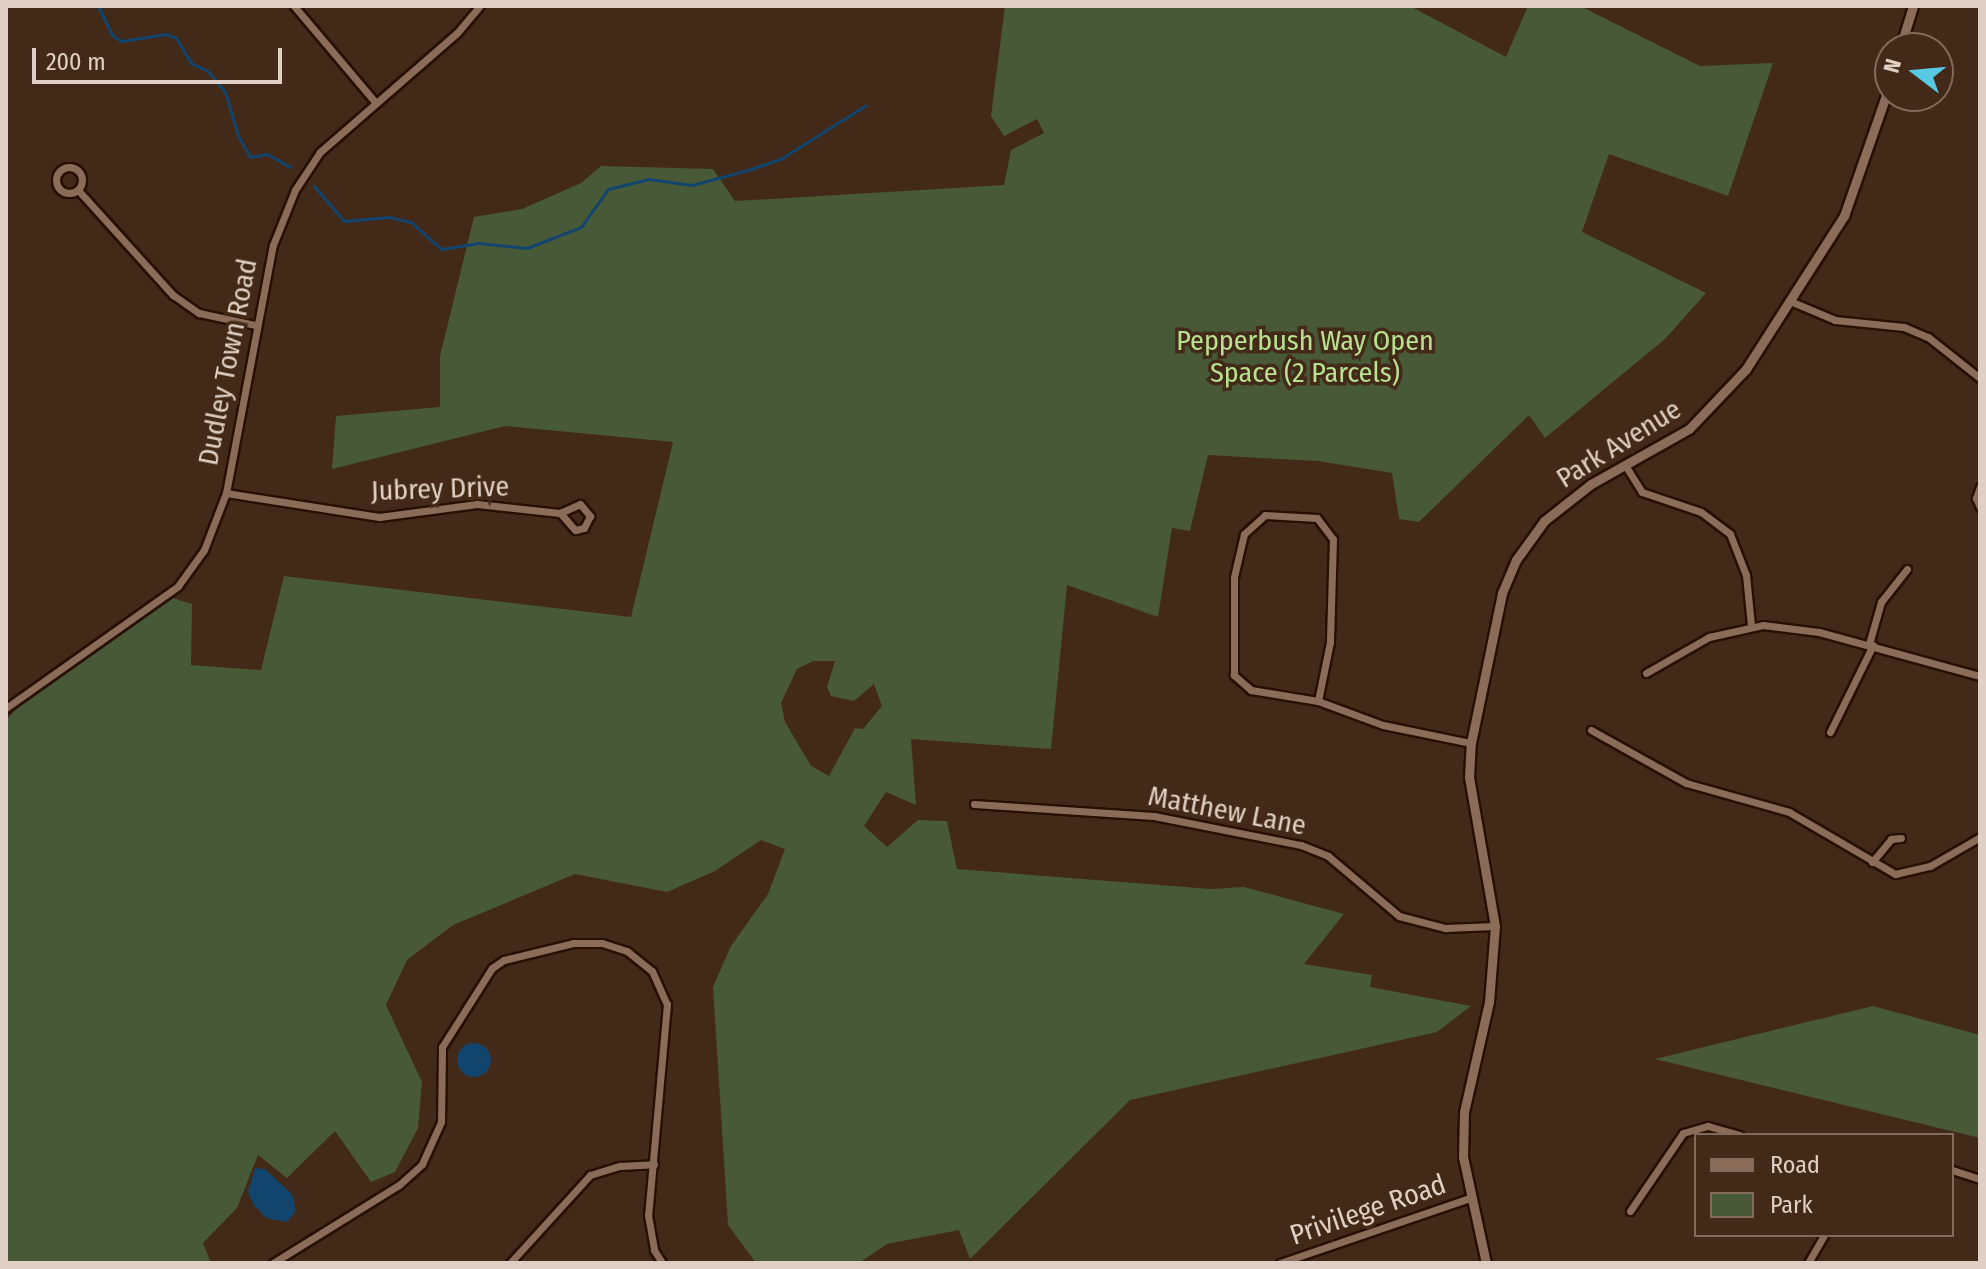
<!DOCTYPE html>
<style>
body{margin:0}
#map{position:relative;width:1986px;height:1269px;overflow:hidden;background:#432917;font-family:"Fira Sans Condensed",sans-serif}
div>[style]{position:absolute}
.green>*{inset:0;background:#475937}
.water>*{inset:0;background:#12456e}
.round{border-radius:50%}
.stream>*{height:3px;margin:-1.5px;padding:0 1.5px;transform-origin:1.5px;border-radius:1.5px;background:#12456e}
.roads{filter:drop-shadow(2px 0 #281001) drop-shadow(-2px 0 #281001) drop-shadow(0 2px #281001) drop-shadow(0 -2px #281001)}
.street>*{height:7px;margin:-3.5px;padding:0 3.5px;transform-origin:3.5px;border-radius:3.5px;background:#8a6c58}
.street>.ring{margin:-3.5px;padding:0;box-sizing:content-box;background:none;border:7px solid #8a6c58;border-radius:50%}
.secondary>*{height:9px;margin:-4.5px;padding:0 4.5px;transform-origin:4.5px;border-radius:4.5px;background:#8a6c58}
span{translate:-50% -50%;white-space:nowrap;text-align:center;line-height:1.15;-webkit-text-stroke:7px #432917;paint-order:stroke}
.park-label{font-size:28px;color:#b7e28f}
.street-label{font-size:28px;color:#e0cfc4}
.frame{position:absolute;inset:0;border:8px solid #e0cfc4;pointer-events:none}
.legend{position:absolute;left:1694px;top:1133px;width:260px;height:104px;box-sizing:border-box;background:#432917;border:2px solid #826b5c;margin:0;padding:10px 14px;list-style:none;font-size:24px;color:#e0cfc4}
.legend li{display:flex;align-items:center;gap:16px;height:40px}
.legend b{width:40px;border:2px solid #826b5c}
.north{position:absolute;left:1874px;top:32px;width:80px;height:80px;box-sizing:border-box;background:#432917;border:2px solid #826b5c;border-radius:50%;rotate:286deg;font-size:22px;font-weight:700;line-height:32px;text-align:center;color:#e0cfc4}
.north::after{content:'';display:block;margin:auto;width:28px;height:36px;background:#57c9e3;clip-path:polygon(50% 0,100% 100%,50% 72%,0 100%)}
.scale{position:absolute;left:32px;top:48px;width:250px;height:36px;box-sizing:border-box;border:4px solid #e0cfc4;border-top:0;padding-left:10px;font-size:24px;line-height:28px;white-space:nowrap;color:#e0cfc4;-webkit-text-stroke:6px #432917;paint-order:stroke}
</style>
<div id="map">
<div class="green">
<div style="clip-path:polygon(evenodd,1005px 6px,1410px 6px,1506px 57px,1528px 6px,1580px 6px,1700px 66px,1773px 63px,1728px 196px,1609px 154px,1582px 232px,1706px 293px,1665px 339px,1545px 438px,1529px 415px,1419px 522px,1399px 519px,1392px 473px,1318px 461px,1208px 455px,1190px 531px,1172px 528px,1158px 617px,1067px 585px,1051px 749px,911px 739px,916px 805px,886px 792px,864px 826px,887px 847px,918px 820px,947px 821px,957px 869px,1211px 889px,1244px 887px,1344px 914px,1304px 964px,1372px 975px,1370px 987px,1471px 1006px,1437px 1032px,1130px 1100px,970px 1259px,959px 1230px,887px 1244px,859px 1263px,756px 1263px,728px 1225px,713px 987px,731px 946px,768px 894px,785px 849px,761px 840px,715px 871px,667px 892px,575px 874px,453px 925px,407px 960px,386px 1005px,422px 1082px,418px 1128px,395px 1172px,371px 1182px,335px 1131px,287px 1178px,258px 1155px,237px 1208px,203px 1243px,211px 1263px,6px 1263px,6px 720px,28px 697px,173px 598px,192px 604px,191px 665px,261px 670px,284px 576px,631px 617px,673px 442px,505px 426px,332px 469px,336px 416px,440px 407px,440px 356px,474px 217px,522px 209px,581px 183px,601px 166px,713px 169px,735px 201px,1004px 185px,1011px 150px,1044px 133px,1037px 119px,1004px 136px,991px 116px,1005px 6px,813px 661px,835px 661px,827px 687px,831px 696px,854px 701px,874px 684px,882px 706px,863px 729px,855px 728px,829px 776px,811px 766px,785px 722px,781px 703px,797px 669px,813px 661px)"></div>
<div style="clip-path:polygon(1873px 1006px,1980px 1035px,1980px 1138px,1655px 1059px)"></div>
</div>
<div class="water">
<div class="round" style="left:457px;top:1043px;width:34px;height:34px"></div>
<div style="clip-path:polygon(255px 1168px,265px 1169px,292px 1194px,296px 1211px,287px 1222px,266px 1218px,253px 1204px,248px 1192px)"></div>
</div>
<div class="stream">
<div style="left:98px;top:6px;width:32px;rotate:64deg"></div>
<div style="left:112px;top:35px;width:11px;rotate:34deg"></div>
<div style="left:121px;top:41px;width:46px;rotate:-8.8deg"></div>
<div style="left:166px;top:34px;width:11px;rotate:22deg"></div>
<div style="left:176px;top:38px;width:29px;rotate:59deg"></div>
<div style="left:191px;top:63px;width:19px;rotate:25deg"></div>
<div style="left:208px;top:71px;width:27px;rotate:51deg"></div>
<div style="left:225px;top:92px;width:46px;rotate:73.5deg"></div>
<div style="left:238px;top:136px;width:24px;rotate:60deg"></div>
<div style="left:250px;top:157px;width:17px;rotate:-10deg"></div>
<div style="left:267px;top:154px;width:26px;rotate:29deg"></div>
<div style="left:314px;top:186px;width:46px;rotate:49.4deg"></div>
<div style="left:344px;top:221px;width:45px;rotate:-5.1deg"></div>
<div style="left:389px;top:217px;width:23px;rotate:13deg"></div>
<div style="left:411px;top:222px;width:40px;rotate:42deg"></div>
<div style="left:441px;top:249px;width:37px;rotate:-9deg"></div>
<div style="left:478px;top:243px;width:49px;rotate:5.8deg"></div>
<div style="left:527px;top:248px;width:58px;rotate:-21.3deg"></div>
<div style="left:581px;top:227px;width:47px;rotate:-54.6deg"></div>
<div style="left:608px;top:189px;width:42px;rotate:-13.7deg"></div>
<div style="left:649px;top:179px;width:43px;rotate:7.9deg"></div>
<div style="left:692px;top:185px;width:58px;rotate:-15deg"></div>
<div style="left:748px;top:170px;width:36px;rotate:-19deg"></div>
<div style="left:782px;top:158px;width:99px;rotate:-32.2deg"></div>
</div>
<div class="roads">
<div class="street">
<div style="left:294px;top:6px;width:127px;rotate:49.8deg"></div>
<div class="ring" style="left:56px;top:167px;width:19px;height:19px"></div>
<div style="left:78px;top:190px;width:142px;rotate:47.9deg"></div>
<div style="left:173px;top:295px;width:32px;rotate:35deg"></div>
<div style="left:199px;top:313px;width:57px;rotate:12.1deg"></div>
<div style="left:1790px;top:301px;width:49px;rotate:22.9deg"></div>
<div style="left:1835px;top:320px;width:69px;rotate:5.8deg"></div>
<div style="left:1904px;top:327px;width:26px;rotate:23deg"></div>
<div style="left:1928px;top:337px;width:66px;rotate:38.3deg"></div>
<div style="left:1625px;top:465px;width:32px;rotate:58deg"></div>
<div style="left:1642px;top:492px;width:62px;rotate:18.7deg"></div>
<div style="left:1701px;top:512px;width:36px;rotate:37deg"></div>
<div style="left:1730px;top:534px;width:44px;rotate:68.7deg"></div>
<div style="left:1746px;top:575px;width:50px;rotate:84.3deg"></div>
<div style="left:1980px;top:487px;width:12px;rotate:110deg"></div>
<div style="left:1976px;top:498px;width:10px;rotate:66deg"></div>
<div style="left:226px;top:493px;width:155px;rotate:8.9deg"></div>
<div style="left:379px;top:517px;width:99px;rotate:-7.6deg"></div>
<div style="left:477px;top:504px;width:83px;rotate:6.2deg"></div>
<div style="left:560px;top:513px;width:22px;rotate:-24deg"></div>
<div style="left:580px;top:504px;width:16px;rotate:50deg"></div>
<div style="left:590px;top:516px;width:13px;rotate:117deg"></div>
<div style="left:584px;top:528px;width:9px;rotate:167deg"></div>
<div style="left:575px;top:530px;width:23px;rotate:-131deg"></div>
<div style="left:1265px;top:515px;width:52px;rotate:3.3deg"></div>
<div style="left:1317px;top:518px;width:26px;rotate:53deg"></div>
<div style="left:1333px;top:539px;width:103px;rotate:91.7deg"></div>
<div style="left:1330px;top:642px;width:60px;rotate:101.5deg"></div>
<div style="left:1318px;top:701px;width:68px;rotate:-170.7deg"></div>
<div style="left:1251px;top:690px;width:23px;rotate:-139deg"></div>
<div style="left:1234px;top:675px;width:98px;rotate:-90deg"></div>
<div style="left:1234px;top:577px;width:44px;rotate:-76.9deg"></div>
<div style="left:1244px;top:534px;width:28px;rotate:-42deg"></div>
<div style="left:1869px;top:644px;width:44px;rotate:-74.1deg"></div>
<div style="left:1881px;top:602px;width:42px;rotate:-51.8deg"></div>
<div style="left:1646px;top:673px;width:73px;rotate:-29.7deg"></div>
<div style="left:1709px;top:637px;width:55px;rotate:-12.5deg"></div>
<div style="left:1763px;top:625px;width:56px;rotate:7.1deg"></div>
<div style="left:1819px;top:632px;width:167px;rotate:15.3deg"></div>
<div style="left:1318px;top:701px;width:69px;rotate:20.3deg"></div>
<div style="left:1383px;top:725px;width:90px;rotate:11.6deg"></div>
<div style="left:6px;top:708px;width:211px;rotate:-35.3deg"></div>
<div style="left:178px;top:586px;width:44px;rotate:-54.2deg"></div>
<div style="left:204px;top:550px;width:61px;rotate:-68.9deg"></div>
<div style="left:226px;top:493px;width:252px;rotate:-79.3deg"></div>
<div style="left:273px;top:245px;width:59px;rotate:-68.2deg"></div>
<div style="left:295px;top:190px;width:45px;rotate:-56.7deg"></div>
<div style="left:320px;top:152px;width:181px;rotate:-41deg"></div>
<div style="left:457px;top:33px;width:35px;rotate:-50deg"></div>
<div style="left:1591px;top:730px;width:109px;rotate:29.2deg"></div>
<div style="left:1686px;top:783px;width:107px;rotate:15.7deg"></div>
<div style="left:1789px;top:812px;width:123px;rotate:30.3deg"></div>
<div style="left:1895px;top:874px;width:36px;rotate:-13deg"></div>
<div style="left:1930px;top:866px;width:58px;rotate:-30.1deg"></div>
<div style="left:1830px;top:732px;width:97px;rotate:-63.7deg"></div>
<div style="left:974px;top:804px;width:180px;rotate:3.8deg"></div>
<div style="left:1154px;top:816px;width:150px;rotate:11.2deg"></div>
<div style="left:1301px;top:845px;width:29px;rotate:22deg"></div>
<div style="left:1328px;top:856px;width:93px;rotate:40.2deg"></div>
<div style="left:1399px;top:916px;width:48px;rotate:14.6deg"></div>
<div style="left:1445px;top:928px;width:50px;rotate:-2.3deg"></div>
<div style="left:1872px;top:862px;width:30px;rotate:-50deg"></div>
<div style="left:1891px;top:839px;width:10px;rotate:-6deg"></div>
<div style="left:1952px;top:1170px;width:29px;rotate:18deg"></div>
<div style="left:1630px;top:1211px;width:94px;rotate:-55.8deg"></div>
<div style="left:1683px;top:1133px;width:26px;rotate:-16deg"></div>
<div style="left:1708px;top:1126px;width:33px;rotate:16deg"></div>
<div style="left:273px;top:1263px;width:148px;rotate:-31.8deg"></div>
<div style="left:399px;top:1185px;width:31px;rotate:-42deg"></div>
<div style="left:422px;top:1164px;width:46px;rotate:-65.7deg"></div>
<div style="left:441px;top:1122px;width:75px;rotate:-89.2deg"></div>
<div style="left:442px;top:1047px;width:93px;rotate:-57.7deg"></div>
<div style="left:492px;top:968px;width:14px;rotate:-34deg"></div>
<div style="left:504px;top:960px;width:71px;rotate:-13.8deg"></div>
<div style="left:573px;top:943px;width:29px"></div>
<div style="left:602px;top:943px;width:26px;rotate:18deg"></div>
<div style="left:627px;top:951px;width:32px;rotate:39deg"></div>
<div style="left:652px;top:971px;width:36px;rotate:66deg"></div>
<div style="left:667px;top:1004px;width:212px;rotate:95.1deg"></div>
<div style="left:648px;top:1215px;width:36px;rotate:80deg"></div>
<div style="left:654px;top:1250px;width:15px;rotate:58deg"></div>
<div style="left:510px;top:1263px;width:119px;rotate:-47.7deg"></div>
<div style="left:590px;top:1175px;width:31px;rotate:-17deg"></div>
<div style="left:620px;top:1166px;width:34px;rotate:-3deg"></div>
<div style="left:1280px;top:1263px;width:201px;rotate:-18.9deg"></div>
<div style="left:1808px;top:1263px;width:32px;rotate:-60deg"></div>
</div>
<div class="secondary">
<div style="left:1900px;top:48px;width:44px;rotate:-72.8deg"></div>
<div style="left:1486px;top:1263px;width:108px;rotate:-102.2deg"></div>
<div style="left:1463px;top:1157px;width:45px;rotate:-88.7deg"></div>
<div style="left:1464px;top:1112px;width:113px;rotate:-77.2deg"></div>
<div style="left:1489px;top:1002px;width:76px;rotate:-85.5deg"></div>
<div style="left:1495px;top:926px;width:151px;rotate:-99.9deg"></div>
<div style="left:1469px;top:777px;width:34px;rotate:-87deg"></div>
<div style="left:1471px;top:743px;width:153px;rotate:-78.3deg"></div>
<div style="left:1502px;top:593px;width:36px;rotate:-67deg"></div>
<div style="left:1516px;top:560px;width:48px;rotate:-54.3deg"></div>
<div style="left:1544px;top:521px;width:60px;rotate:-38.2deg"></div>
<div style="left:1591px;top:484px;width:112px;rotate:-29.3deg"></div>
<div style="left:1689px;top:429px;width:83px;rotate:-46.5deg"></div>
<div style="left:1746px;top:369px;width:182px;rotate:-57.4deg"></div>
<div style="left:1844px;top:216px;width:140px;rotate:-70.8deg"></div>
</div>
</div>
<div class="park-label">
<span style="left:1305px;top:357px">Pepperbush Way Open<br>Space (2 Parcels)</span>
</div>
<div class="street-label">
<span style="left:228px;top:362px;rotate:-79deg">Dudley Town Road</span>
<span style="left:1619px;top:444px;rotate:-32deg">Park Avenue</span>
<span style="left:440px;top:489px;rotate:-2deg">Jubrey Drive</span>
<span style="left:1227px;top:811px;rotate:11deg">Matthew Lane</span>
<span style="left:1368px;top:1210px;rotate:-19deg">Privilege Road</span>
</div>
<div class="frame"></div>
<ul class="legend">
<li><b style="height:10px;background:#8a6c58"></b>Road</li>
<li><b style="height:22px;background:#475937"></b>Park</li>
</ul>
<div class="north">N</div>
<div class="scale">200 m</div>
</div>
